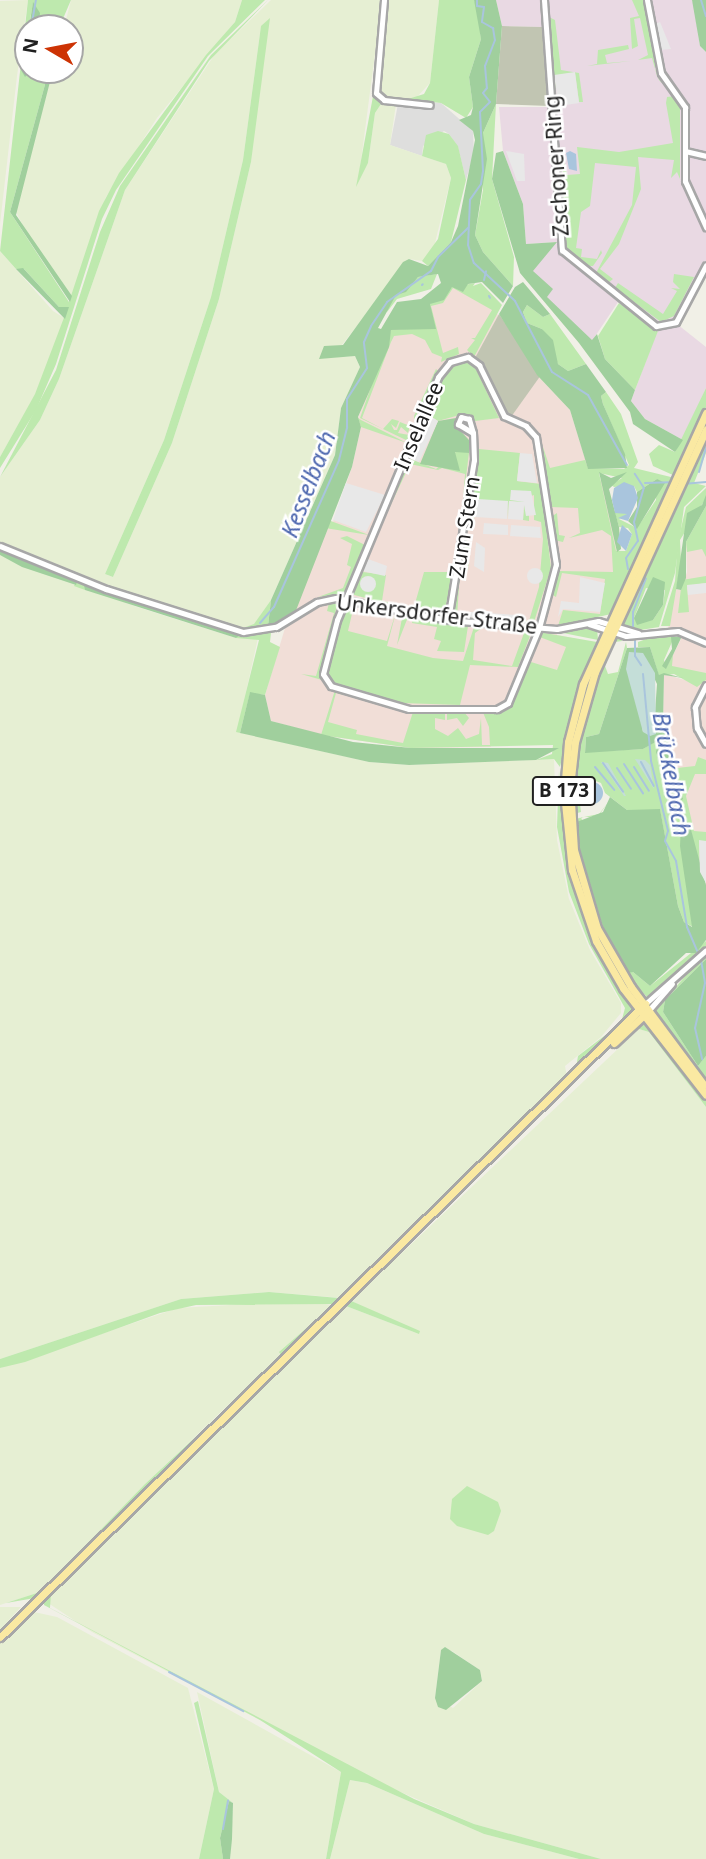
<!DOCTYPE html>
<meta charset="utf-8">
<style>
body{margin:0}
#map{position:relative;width:706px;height:1859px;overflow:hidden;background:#f1f0e7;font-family:"Noto Sans",sans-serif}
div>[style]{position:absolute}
.residential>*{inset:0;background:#dededd}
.commercial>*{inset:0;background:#f1ded7}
.industrial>*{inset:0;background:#e9d9e3}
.construction>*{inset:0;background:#c1c5b2}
.farmland>*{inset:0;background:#e6efd3}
.grass>*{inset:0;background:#bee9ae}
.forest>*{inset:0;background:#a0cf9d}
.wetland>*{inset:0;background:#c4ded8}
.parking>*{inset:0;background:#e8e8e8}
.round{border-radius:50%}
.water>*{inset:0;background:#a9c5dd}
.stream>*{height:2px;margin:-1px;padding:0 1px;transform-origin:1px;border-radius:1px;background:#a9c5dd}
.roads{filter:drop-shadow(2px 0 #a7a7a7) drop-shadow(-2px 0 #a7a7a7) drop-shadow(0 2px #a7a7a7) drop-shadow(0 -2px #a7a7a7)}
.minor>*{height:5px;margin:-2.5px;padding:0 2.5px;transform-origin:2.5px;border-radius:2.5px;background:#fff}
.major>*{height:7px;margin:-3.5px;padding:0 3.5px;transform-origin:3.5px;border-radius:3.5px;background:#fae9a2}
span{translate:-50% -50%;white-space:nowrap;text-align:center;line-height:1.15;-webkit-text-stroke:5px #fff;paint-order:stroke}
.shield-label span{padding:2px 5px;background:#fff;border:2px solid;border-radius:5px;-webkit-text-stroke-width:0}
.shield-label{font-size:19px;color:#202020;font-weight:700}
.street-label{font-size:21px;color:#202020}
.water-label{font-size:23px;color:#4d67af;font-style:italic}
.north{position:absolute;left:14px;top:14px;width:70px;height:70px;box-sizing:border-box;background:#fff;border:2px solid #a6a6a6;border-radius:50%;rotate:280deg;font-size:19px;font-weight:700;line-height:28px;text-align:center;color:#202020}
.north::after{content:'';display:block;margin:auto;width:24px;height:32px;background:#cd3304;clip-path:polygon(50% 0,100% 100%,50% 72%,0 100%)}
</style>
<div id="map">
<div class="residential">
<div style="clip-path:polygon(399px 99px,441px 103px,473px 131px,474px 153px,466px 180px,458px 147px,449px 134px,444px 131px,423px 146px,422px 156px,390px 145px)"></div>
</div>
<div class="commercial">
<div style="clip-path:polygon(452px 287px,494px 309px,537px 375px,570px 410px,588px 468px,604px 484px,618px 558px,609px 614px,558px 625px,557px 635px,577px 639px,562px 676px,503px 709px,490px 711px,491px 747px,411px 748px,321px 735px,271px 721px,265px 695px,285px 628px,270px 633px,269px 626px,293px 609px,328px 520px,333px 522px,352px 467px,361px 427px,358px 418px,403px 302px,433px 329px,430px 304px)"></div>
<div style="clip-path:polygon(686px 542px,706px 543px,706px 885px,663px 725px,664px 674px,699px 684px,666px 669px,682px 637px,667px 634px,676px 589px,681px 590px,687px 572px)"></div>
</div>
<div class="industrial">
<div style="clip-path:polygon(496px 0,692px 0,694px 5px,700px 46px,706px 52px,706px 269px,677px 324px,706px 347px,706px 388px,683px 440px,645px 419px,631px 401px,657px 331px,618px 302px,592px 341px,546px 297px,532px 271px,556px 242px,526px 244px,523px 204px,503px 151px,499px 107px,550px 107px,542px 27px,502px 26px)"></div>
</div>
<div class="construction">
<div style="clip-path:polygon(502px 26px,542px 27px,550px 106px,496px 104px)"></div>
<div style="clip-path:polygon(499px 314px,541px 375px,511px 417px,506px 415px,475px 358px)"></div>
</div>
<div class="farmland">
<div style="clip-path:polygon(28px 0,17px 76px,0 224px,0 1px)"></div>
<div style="clip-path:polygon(71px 0,242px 0,235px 22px,157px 118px,106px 197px,73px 298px,29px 238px,15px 210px,53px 70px,70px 70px,70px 28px,64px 28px)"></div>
<div style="clip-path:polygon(evenodd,271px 0,382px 0,359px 176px,368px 163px,375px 113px,383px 101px,396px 104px,390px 145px,446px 164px,451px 178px,434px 247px,422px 261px,409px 259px,342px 345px,319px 358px,355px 356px,360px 367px,341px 408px,335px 455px,271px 600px,254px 625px,243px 628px,113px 589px,4px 545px,0 543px,0 477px,40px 420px,59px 379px,125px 190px,215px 54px,271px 0,261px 26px,251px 162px,219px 299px,172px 443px,113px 577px,105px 574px,164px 440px,211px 297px,243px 160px,261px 26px)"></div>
<div style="clip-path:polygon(385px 0,439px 0,430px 83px,415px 99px,387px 99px,377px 88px)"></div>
<div style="clip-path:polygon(0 251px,53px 311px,66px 319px,35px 395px,0 457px)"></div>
<div style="clip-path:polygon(0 555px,137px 607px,236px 638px,258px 638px,237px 732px,369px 762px,409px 765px,554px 759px,557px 840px,569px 899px,590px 950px,621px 1003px,621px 1013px,601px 1037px,565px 1066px,567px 1077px,343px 1298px,269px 1292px,181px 1299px,0 1359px)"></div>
<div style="clip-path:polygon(evenodd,639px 1029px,649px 1032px,706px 1107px,706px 1859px,601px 1859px,474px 1824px,380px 1783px,92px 1632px,48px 1603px,51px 1593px,346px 1306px,419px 1334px,351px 1301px,639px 1029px,441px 1650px,452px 1651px,480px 1670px,482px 1681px,453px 1708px,435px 1698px,441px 1650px)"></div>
<div style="clip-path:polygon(300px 1301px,334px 1305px,146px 1483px,40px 1592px,0 1605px,0 1368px,178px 1308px)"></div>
<div style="clip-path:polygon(0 1607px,21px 1607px,0 1630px)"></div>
<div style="clip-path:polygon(34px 1612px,57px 1617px,188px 1688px,214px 1789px,199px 1859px,0 1859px,0 1643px)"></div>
<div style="clip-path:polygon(197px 1692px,341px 1772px,326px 1859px,230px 1859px,233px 1803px,219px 1792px)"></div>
<div style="clip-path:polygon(350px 1780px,367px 1783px,484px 1834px,579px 1859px,330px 1859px)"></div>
</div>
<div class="grass">
<div style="clip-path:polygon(28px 0,71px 0,59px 28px,38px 28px,40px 17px,33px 3px,21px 70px,30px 74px,31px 70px,49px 70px,10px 212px,69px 302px,99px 211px,119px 173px,206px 55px,235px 22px,242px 0,265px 0,208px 56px,116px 190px,102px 219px,56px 364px,36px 410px,0 468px,0 457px,35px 394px,68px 307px,59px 307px,24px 269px,16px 269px,0 251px)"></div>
<div style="clip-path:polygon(268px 0,209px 61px,125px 190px,59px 379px,40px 420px,0 477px,56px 370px,100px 232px,120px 186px,211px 55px)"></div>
<div style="clip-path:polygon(439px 0,474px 0,478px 10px,481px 39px,469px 77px,473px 107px,466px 118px,441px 103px,408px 99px,424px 94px,430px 83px)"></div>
<div style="clip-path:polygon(632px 0,645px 0,657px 68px,666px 85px,660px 76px,655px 63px,655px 68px,659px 79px,665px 86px,659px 80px,657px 76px,652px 58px,638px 60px,648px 55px,640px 18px,634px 19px,638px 46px,632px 49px,630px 18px,639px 16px)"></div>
<div style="clip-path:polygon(549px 17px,555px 20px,561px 70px,579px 73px,583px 102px,579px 102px,575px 73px,555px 76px,557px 107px)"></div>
<div style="clip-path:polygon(270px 18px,251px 162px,219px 299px,172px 443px,113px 577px,105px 574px,164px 440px,211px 297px,243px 160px,261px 26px)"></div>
<div style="clip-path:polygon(628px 45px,629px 49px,605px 55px,607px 63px,631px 61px,587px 66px,597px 64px,598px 50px)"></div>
<div style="clip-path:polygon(374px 91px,383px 101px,375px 113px,368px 163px,356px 187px)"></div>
<div style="clip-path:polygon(675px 96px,680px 108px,680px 179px,677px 172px,671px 178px,674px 160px,638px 157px,641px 189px,619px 244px,600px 269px,613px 279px,608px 283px,596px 273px,632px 205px,636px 167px,595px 163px,590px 206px,581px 212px,576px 248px,582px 249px,581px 257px,597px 259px,601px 250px,602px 253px,593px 266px,587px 266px,570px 253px,583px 266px,567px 253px,561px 243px,562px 169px,565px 201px,565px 196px,561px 146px,567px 175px,580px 174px,577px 147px,619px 152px,673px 143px,666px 103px,667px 97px)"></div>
<div style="clip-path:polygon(496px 104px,492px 179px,514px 257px,513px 286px,483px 252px,475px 235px,483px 190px,483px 133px)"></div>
<div style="clip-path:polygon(438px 131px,449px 134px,458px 146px,466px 180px,451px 242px,428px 266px,422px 261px,438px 239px,451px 178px,446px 164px,422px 156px,426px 135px)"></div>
<div style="clip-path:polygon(437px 274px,431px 289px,397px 299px,387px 312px,388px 303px,418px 277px)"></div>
<div style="clip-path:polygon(674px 274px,694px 277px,674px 316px,661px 322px,615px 288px,618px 283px,663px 314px,677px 291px,671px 288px,680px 289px,673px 282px)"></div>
<div style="clip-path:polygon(475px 283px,473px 286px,481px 283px,502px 305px,474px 357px,467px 350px,475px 340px,471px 338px,475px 338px,492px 310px,453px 288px,443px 303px,431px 306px,443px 353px,458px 347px,459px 354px,441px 362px,442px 357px,432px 353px,425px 340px,412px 334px,394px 336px,391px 342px,362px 418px,383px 429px,392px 419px,399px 421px,396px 428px,391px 424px,394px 430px,397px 430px,400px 422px,410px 426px,408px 433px,401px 427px,398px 433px,409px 435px,412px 428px,408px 440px,406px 440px,360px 418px,391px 330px,432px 327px,430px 304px,452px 287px)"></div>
<div style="clip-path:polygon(619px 303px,658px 331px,635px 390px,605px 359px,598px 336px)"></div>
<div style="clip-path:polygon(527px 305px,543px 317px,550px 314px,586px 364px,568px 371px,558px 364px,542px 329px,527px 323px,523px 312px)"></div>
<div style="clip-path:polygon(460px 361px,474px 365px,499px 418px,475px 421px,479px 449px,520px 453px,517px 481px,541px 484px,551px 568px,533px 625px,471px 620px,455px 618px,452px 615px,464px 539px,470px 542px,468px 570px,460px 571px,457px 617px,529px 621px,539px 587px,543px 539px,541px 522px,534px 520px,534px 495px,523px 499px,529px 516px,529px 521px,523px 520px,524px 503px,509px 501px,508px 519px,507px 501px,478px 505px,471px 529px,465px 532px,475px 459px,471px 419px,463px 414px,438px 421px,430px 416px,422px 425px,441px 378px)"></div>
<div style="clip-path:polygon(436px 369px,438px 371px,414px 420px,414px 416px)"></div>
<div style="clip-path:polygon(706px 388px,706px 407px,675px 476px,653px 466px,649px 454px,659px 445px,675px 452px)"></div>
<div style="clip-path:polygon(evenodd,606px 392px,621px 414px,638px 462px,634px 468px,675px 478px,611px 614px,558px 626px,563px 610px,600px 614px,605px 579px,562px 573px,556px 597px,551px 594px,559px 571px,613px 572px,611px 536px,602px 530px,569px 538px,580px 533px,578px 508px,550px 507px,544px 465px,531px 426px,538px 432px,550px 468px,585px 460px,588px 468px,624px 469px,629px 465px,603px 404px,601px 396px,606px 392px,599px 473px,622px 478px,611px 485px,614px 487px,634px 486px,637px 492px,657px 479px,656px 500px,637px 528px,619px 519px,630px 513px,615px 513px,619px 527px,628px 528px,632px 534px,626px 551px,616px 551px,599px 473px)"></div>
<div style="clip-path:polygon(358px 418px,361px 420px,407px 443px,361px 427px)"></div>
<div style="clip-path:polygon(evenodd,706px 435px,706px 453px,694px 483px,706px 486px,684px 507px,675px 573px,659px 627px,634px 631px,623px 626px,623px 616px,706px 435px,646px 588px,665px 590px,663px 605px,653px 620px,634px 618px,646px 588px)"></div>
<div style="clip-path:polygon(458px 450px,469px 453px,463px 501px,465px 474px,442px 468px,438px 470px,410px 464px,371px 547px,408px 458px,436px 469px)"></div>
<div style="clip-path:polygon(706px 488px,706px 498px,680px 540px,681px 561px,670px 626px,661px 626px,675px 581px,678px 541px,686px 507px)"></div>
<div style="clip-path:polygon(706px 506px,706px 557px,702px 549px,687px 552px,686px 542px)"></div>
<div style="clip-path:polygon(557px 513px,559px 535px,565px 536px,563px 542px,554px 540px,551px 517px)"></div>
<div style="clip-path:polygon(328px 520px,369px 535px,325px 528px,304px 581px)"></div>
<div style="clip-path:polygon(347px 536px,365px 545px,345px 593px,318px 597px,343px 588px,351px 567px,347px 565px,352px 544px,340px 538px)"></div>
<div style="clip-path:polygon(0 543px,113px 589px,243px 628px,254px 624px,271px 600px,268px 626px,243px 629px,127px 594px,86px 581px,85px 590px,74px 586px,76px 582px,14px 557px,0 549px)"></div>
<div style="clip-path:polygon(457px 550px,444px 615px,405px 609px,351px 594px,361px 564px,369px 554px,363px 572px,386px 575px,382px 601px,414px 607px,424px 572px,450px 572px)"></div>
<div style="clip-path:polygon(706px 576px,706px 583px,687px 586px,689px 612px,678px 613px,682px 580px)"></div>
<div style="clip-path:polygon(338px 602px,321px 668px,322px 680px,301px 674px,316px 676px,334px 613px,327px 611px,329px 603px)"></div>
<div style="clip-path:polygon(350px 602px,380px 610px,354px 605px,348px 631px,387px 641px,395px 615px,384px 611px,408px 617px,397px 645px,402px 618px,395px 616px,387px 646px,433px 658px,463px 661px,474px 627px,482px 628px,475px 633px,473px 660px,512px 666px,524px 633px,498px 629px,528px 631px,530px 636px,518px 667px,470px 665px,460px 705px,401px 703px,332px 682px,326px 672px,328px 680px,335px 685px,329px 682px,325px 678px,325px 669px,327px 666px,326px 665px,338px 621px,335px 637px)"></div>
<div style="clip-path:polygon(323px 604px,271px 633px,270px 642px,280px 647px,265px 695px,250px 693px,240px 733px,236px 732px,259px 640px,236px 638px,239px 632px,271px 632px)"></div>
<div style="clip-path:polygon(414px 616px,468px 626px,464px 652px,437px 651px,441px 641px,434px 639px,437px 627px,412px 623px)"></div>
<div style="clip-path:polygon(588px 625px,597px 628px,598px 640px,563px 633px)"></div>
<div style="clip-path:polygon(539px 632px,597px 642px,576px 698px,560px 767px,554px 759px,536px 760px,552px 754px,553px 745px,411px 748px,321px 735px,335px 690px,328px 687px,326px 685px,398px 708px,336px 693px,328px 722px,357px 730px,356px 734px,403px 743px,413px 712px,445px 711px,445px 720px,435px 718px,435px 729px,448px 736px,458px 728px,466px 739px,479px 734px,481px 718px,482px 745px,490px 745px,489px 727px,482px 710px,506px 707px,535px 642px,531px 662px,557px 670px,566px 647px,537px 636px)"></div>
<div style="clip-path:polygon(660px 634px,675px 635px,664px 660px,666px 668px,673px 655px,672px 666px,706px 673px,706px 680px,697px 687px,674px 674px,659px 676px,650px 647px,638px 647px,638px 642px)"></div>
<div style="clip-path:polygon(620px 637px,622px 641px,615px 642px,605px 666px,608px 674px,618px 672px,626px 642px,627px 648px,599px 734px,586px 737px,585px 752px,643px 749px,659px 739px,660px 771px,672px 817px,675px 804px,682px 799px,663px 725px,677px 768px,695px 766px,698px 757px,706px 760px,706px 774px,695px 774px,686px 796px,694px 831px,706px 832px,706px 841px,699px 841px,700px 872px,706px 885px,702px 880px,698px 864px,690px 827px,680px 830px,693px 927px,684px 922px,678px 906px,660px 810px,627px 810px,605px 793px,601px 783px,588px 778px,578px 788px,581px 812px,574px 814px,576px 751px,592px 687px,610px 645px)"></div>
<div style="clip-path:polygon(447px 711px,463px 711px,469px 718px,463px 726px,457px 718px,447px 720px)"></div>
<div style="clip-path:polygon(559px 771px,565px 845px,576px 894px,589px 932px,634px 1008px,633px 1013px,576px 1068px,578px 1056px,621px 1023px,625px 1008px,589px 944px,569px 892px,557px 827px)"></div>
<div style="clip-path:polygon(610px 800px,599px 815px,589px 817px,581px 817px,633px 972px,650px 986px,706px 941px,706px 947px,647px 997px,625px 973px,599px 927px,573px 821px,579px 818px,599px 814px)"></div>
<div style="clip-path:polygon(706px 952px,706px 959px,665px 1000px,663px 1012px,698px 1066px,706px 1056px,706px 1085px,655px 1011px)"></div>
<div style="clip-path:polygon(642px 1023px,706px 1097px,706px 1107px,649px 1032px,639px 1029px,637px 1024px)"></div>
<div style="clip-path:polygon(269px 1292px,339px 1298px,339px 1303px,35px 1598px,6px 1603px,40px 1592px,145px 1484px,282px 1356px,279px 1352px,334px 1304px,196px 1305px,160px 1313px,25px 1362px,0 1368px,0 1359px,181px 1299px)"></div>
<div style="clip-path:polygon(349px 1300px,420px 1331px,419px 1334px,346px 1306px)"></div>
<div style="clip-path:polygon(255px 1391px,51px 1593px,50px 1608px,414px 1799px,474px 1824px,601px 1859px,579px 1859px,484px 1834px,367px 1783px,350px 1780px,330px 1859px,326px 1859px,341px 1772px,260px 1720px,44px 1605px,44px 1597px)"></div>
<div style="clip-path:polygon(467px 1486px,498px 1502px,501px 1511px,494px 1531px,488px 1535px,457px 1526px,450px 1519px,452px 1499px)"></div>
<div style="clip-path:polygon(198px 1701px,219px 1792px,233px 1803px,229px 1801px,220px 1838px,223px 1859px,199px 1859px,214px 1789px,194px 1703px)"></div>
</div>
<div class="forest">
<div style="clip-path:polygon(evenodd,474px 0,496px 0,502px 26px,496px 104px,483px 133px,487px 159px,475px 235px,483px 252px,513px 286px,503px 303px,482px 282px,468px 284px,463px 292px,452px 287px,444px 300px,430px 304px,436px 329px,391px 330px,389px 347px,358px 417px,361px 427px,352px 467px,295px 613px,268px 626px,271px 600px,335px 455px,341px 408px,360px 367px,355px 356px,319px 359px,324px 346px,343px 345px,403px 262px,409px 259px,428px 266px,451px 242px,458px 226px,475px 140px,473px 131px,459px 120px,471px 115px,473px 107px,469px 77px,481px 39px,474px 0,438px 274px,441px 283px,421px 299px,397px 302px,381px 329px,378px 328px,396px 295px,406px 292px,418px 277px,438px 274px)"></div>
<div style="clip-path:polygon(692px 0,706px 0,706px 52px,700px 46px)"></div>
<div style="clip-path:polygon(33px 2px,40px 13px,38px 28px,29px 28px)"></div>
<div style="clip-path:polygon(28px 32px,31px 71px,25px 77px,21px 70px)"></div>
<div style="clip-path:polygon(49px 70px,53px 70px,16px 215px,72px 296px,70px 302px,10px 212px)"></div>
<div style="clip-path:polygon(503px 151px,523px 204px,526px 244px,557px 242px,533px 271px,553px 289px,547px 297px,592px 340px,597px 334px,605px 359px,635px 390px,631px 401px,645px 419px,683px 440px,675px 452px,633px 424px,630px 412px,579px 343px,520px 273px,492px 179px,496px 153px)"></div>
<div style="clip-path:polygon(23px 268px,59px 307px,69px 307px,65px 319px,16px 269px)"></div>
<div style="clip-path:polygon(523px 282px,550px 314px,543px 317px,527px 305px,523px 312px,527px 323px,542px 329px,553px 340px,558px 364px,568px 371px,586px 364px,606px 392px,601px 396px,603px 404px,625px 454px,627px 468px,588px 469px,570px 410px,537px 375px,499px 314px,515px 287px)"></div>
<div style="clip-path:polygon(456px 418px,455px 425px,469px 440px,469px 453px,455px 452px,460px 471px,420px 464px,438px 421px)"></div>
<div style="clip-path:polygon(599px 472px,611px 478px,627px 472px,609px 489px,619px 527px,621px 549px,617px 552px)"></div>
<div style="clip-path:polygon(657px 479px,665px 483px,637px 529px,628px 521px,637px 507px,637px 492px)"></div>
<div style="clip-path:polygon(706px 495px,706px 506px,686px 542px,686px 578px,681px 590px,676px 589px,687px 513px,702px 505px)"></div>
<div style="clip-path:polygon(0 549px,77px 582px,76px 585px,22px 567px,0 555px)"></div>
<div style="clip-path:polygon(653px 577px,665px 582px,663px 605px,653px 620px,637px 625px,634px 618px)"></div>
<div style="clip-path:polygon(84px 585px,239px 632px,240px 635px,236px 638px,85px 590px)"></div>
<div style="clip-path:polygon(682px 636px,673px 655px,666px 669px,662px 666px,672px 649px,671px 637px)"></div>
<div style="clip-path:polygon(evenodd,650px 647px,659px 675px,664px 673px,683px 678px,664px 675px,663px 725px,683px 799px,675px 804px,672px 817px,656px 752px,659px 740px,643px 749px,585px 753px,586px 737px,599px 734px,627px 648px,650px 647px,642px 653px,657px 684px,655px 712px,643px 732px,637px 696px,642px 653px)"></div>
<div style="clip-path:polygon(250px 692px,265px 695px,271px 721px,353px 742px,411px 748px,559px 748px,536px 760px,409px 765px,369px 762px,240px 733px)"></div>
<div style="clip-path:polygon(610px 797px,627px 810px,660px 809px,678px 906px,684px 922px,692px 927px,680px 846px,681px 825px,690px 826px,706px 885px,706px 940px,696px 953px,686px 953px,650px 986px,633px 972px,627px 973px,609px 943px,578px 855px,574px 823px,603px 812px)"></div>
<div style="clip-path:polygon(706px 959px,706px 1056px,698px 1066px,663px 1012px,665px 1000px)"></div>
<div style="clip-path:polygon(445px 1647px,480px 1670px,482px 1681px,446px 1710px,438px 1707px,435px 1698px,441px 1650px)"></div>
<div style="clip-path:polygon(229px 1801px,233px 1803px,232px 1839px,230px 1859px,223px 1859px,220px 1838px)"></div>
</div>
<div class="wetland">
<div style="clip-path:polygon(629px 652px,643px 653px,655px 673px,656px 734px,650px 736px,643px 732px,626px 669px)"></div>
<div style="clip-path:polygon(635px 759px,645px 760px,650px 765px,654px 789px)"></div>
<div style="clip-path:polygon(601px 762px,608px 763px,626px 796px,624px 796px)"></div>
</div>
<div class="parking">
<div style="clip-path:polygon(660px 22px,671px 49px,660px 50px,655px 24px)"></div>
<div style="clip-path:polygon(575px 72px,579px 103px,559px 106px,554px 75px)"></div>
<div style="clip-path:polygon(506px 151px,524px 154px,525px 181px,517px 181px)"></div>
<div style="clip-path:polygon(430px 416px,438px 421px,419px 462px,411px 459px)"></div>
<div style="clip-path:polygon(520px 453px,532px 454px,537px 483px,517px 481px)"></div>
<div style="clip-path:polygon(346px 483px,385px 495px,366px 532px,333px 520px)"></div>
<div style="clip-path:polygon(511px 490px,531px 491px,536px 515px,526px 516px,524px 505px,523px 520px,508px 519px,509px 501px,525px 502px,510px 500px)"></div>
<div style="clip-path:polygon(478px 499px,508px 501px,507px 519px,475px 517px)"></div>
<div style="clip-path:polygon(484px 523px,508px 525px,508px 535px,483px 534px)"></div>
<div style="clip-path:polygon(511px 525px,540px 527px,541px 538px,510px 536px)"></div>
<div style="clip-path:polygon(476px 542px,485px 548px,484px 572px,474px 566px)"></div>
<div style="clip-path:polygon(368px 559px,387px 566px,385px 576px,362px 571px)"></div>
<div class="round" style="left:527px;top:568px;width:16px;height:16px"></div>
<div class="round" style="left:360px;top:576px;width:16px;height:16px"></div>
<div style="clip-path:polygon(580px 577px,605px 583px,600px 612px,563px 609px,558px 617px,561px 601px,579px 603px)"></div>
<div style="clip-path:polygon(706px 583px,706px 593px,688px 595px,687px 585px)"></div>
<div style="clip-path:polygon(457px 611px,517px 615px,517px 619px,457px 617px)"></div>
<div style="clip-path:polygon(699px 840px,706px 841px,706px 883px,700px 872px)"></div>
</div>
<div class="water">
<div style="clip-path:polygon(570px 151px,576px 154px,577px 171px,569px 169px,566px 153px)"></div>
<div style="clip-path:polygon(624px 482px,634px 486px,638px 498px,628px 521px,618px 518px,627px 514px,615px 513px,612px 500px,614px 488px)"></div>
<div style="clip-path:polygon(622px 525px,632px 534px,626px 551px,617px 542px)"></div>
<div class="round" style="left:581px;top:782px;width:22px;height:22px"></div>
</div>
<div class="stream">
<div style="left:477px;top:0;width:6px;rotate:90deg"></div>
<div style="left:477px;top:6px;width:7px;rotate:8deg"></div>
<div style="left:484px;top:7px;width:15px;rotate:98deg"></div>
<div style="left:482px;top:22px;width:13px;rotate:29deg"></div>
<div style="left:493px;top:28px;width:12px;rotate:81deg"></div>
<div style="left:495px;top:40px;width:28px;rotate:111deg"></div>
<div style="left:485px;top:66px;width:22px;rotate:85deg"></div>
<div style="left:487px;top:88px;width:6px;rotate:129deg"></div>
<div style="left:483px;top:93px;width:11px;rotate:52deg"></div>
<div style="left:490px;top:102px;width:14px;rotate:135deg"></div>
<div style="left:480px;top:112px;width:59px;rotate:87.1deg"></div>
<div style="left:483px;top:171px;width:13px;rotate:99deg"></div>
<div style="left:481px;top:184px;width:19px;rotate:125deg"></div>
<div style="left:470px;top:200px;width:45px;rotate:92.5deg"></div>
<div style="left:468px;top:245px;width:19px;rotate:72deg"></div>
<div style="left:474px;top:263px;width:56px;rotate:42.8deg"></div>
<div style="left:515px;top:301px;width:80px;rotate:62.5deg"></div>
<div style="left:552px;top:372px;width:43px;rotate:32.6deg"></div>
<div style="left:588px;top:395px;width:80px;rotate:60.9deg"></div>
<div style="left:701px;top:0;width:17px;rotate:73deg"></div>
<div style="left:31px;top:28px;width:28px;rotate:-80deg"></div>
<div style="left:24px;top:69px;width:24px;rotate:-81deg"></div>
<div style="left:484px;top:280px;width:9px;rotate:-77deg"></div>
<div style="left:422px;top:285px;width:1px;rotate:-45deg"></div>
<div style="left:489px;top:296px;width:2px;rotate:63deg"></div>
<div style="left:699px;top:472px;width:25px;rotate:-74deg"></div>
<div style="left:645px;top:483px;width:25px;rotate:-2deg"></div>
<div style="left:683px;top:484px;width:23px;rotate:-5deg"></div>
<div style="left:628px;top:569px;width:11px;rotate:-100deg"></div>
<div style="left:626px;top:558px;width:21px;rotate:-55deg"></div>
<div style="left:638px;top:541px;width:19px;rotate:-102deg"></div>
<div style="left:634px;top:522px;width:35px;rotate:-74deg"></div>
<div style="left:644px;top:488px;width:17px;rotate:-123deg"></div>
<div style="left:260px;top:623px;width:21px;rotate:-49deg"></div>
<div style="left:274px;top:607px;width:161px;rotate:-66.1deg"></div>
<div style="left:339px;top:460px;width:34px;rotate:-76deg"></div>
<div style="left:347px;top:427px;width:28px;rotate:-90deg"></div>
<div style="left:347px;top:399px;width:37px;rotate:-57deg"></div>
<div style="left:367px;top:368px;width:26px;rotate:-97deg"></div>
<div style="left:364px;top:342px;width:17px;rotate:-66deg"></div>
<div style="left:371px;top:326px;width:29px;rotate:-56deg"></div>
<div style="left:387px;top:302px;width:54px;rotate:-35.2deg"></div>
<div style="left:431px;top:271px;width:16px;rotate:-63deg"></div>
<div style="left:438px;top:257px;width:42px;rotate:-44deg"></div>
<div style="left:633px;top:628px;width:16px;rotate:-90deg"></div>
<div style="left:633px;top:612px;width:36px;rotate:-69deg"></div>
<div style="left:635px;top:640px;width:16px;rotate:90deg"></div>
<div style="left:635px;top:656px;width:11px;rotate:56deg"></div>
<div style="left:643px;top:674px;width:87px;rotate:84.7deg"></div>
<div style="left:651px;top:761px;width:72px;rotate:76.3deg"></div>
<div style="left:668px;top:831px;width:10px;rotate:107deg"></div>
<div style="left:665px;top:841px;width:23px;rotate:61deg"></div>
<div style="left:676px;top:861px;width:67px;rotate:80.5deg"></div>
<div style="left:687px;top:927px;width:26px;rotate:67deg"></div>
<div style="left:641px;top:762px;width:27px;rotate:62deg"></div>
<div style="left:603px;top:763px;width:35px;rotate:55deg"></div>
<div style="left:624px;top:764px;width:35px;rotate:57deg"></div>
<div style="left:595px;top:767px;width:30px;rotate:50deg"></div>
<div style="left:634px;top:767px;width:28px;rotate:58deg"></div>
<div style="left:617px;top:768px;width:25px;rotate:56deg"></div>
<div style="left:701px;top:960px;width:23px;rotate:80deg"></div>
<div style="left:705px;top:983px;width:46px;rotate:102.5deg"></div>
<div style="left:695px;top:1028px;width:32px;rotate:77deg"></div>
<div style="left:169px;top:1672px;width:84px;rotate:27.8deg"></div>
<div style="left:223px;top:1829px;width:29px;rotate:-80deg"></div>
</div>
<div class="roads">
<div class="minor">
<div style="left:384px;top:0;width:93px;rotate:94.9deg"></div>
<div style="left:376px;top:93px;width:11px;rotate:41deg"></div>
<div style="left:384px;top:100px;width:46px;rotate:6.2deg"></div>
<div style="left:544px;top:0;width:251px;rotate:85.9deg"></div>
<div style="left:562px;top:250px;width:121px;rotate:39deg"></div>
<div style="left:656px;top:326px;width:20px;rotate:-11deg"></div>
<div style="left:676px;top:322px;width:64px;rotate:-62.2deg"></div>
<div style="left:647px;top:0;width:74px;rotate:79.1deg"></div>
<div style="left:661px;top:73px;width:42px;rotate:54.8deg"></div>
<div style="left:685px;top:107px;width:74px;rotate:90deg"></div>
<div style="left:685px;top:181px;width:51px;rotate:65.5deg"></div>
<div style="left:685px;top:151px;width:22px;rotate:13deg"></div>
<div style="left:468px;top:357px;width:14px;rotate:36deg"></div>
<div style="left:479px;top:365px;width:57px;rotate:63.9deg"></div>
<div style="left:504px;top:416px;width:24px;rotate:24deg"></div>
<div style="left:526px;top:426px;width:15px;rotate:48deg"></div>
<div style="left:536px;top:437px;width:129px;rotate:81.1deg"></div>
<div style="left:556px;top:564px;width:66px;rotate:104.9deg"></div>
<div style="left:539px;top:628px;width:81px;rotate:112.5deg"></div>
<div style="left:508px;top:703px;width:13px;rotate:151deg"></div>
<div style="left:497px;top:709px;width:88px;rotate:180deg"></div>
<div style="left:409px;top:709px;width:81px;rotate:-163.6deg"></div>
<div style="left:331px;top:686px;width:14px;rotate:-124deg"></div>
<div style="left:323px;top:674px;width:56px;rotate:-75.5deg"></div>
<div style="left:337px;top:620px;width:263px;rotate:-67.4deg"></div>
<div style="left:438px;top:377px;width:19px;rotate:-51deg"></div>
<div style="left:450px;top:362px;width:19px;rotate:-16deg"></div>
<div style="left:0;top:546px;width:114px;rotate:22.1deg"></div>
<div style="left:106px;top:589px;width:144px;rotate:17.4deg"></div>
<div style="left:243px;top:632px;width:33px;rotate:-9deg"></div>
<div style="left:276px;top:627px;width:48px;rotate:-31.4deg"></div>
<div style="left:317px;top:602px;width:19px;rotate:-12deg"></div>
<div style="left:336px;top:598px;width:114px;rotate:11.1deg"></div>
<div style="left:448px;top:620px;width:109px;rotate:4.7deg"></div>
<div style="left:557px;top:629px;width:42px;rotate:-11deg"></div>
<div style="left:598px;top:621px;width:42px;rotate:16.7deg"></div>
<div style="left:448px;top:620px;width:162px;rotate:-80.8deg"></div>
<div style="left:474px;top:460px;width:27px;rotate:-92deg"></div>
<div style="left:473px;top:433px;width:15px;rotate:-106deg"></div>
<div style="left:469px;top:419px;width:8px;rotate:-166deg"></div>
<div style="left:461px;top:417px;width:8px;rotate:113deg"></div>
<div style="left:458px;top:424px;width:17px;rotate:31deg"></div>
<div style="left:589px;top:624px;width:39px;rotate:18deg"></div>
<div style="left:626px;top:636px;width:52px;rotate:-5.5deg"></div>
<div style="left:678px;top:631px;width:30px;rotate:23deg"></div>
<div style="left:706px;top:685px;width:25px;rotate:117deg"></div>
<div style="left:695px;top:707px;width:21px;rotate:85deg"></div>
<div style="left:697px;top:728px;width:18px;rotate:61deg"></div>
<div style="left:645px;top:1004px;width:81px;rotate:-41.5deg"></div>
<div style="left:649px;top:1010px;width:35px;rotate:-49deg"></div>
</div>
<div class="major">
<div style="left:706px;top:413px;width:298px;rotate:114.4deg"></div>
<div style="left:583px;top:684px;width:60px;rotate:104.5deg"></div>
<div style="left:568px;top:742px;width:51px;rotate:94.5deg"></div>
<div style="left:564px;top:793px;width:77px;rotate:84.1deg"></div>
<div style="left:572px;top:870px;width:75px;rotate:71.3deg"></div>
<div style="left:596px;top:941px;width:54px;rotate:60.1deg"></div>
<div style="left:623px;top:988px;width:135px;rotate:52.2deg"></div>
<div style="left:614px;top:1043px;width:44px;rotate:-43.2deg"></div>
<div style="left:704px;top:1085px;width:122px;rotate:-126.7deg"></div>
<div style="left:631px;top:987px;width:68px;rotate:-120deg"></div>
<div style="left:597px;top:928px;width:81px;rotate:-106.4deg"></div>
<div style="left:574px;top:850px;width:63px;rotate:-93.6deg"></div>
<div style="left:570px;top:787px;width:45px;rotate:-83.7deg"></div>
<div style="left:575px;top:742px;width:73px;rotate:-74.1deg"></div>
<div style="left:595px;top:672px;width:267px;rotate:-65.4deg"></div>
<div style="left:0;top:1637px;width:904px;rotate:-44.46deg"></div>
</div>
</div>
<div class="shield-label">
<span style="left:564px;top:791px">B 173</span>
</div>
<div class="street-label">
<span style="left:556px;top:166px;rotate:-94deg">Zschoner Ring</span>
<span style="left:418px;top:426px;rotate:-67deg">Inselallee</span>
<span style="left:464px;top:527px;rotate:-81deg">Zum Stern</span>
<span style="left:437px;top:614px;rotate:7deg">Unkersdorfer Straße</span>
</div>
<div class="water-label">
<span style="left:308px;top:484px;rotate:-69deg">Kesselbach</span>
<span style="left:672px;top:774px;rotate:80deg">Brückelbach</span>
</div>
<div class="north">N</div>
</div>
